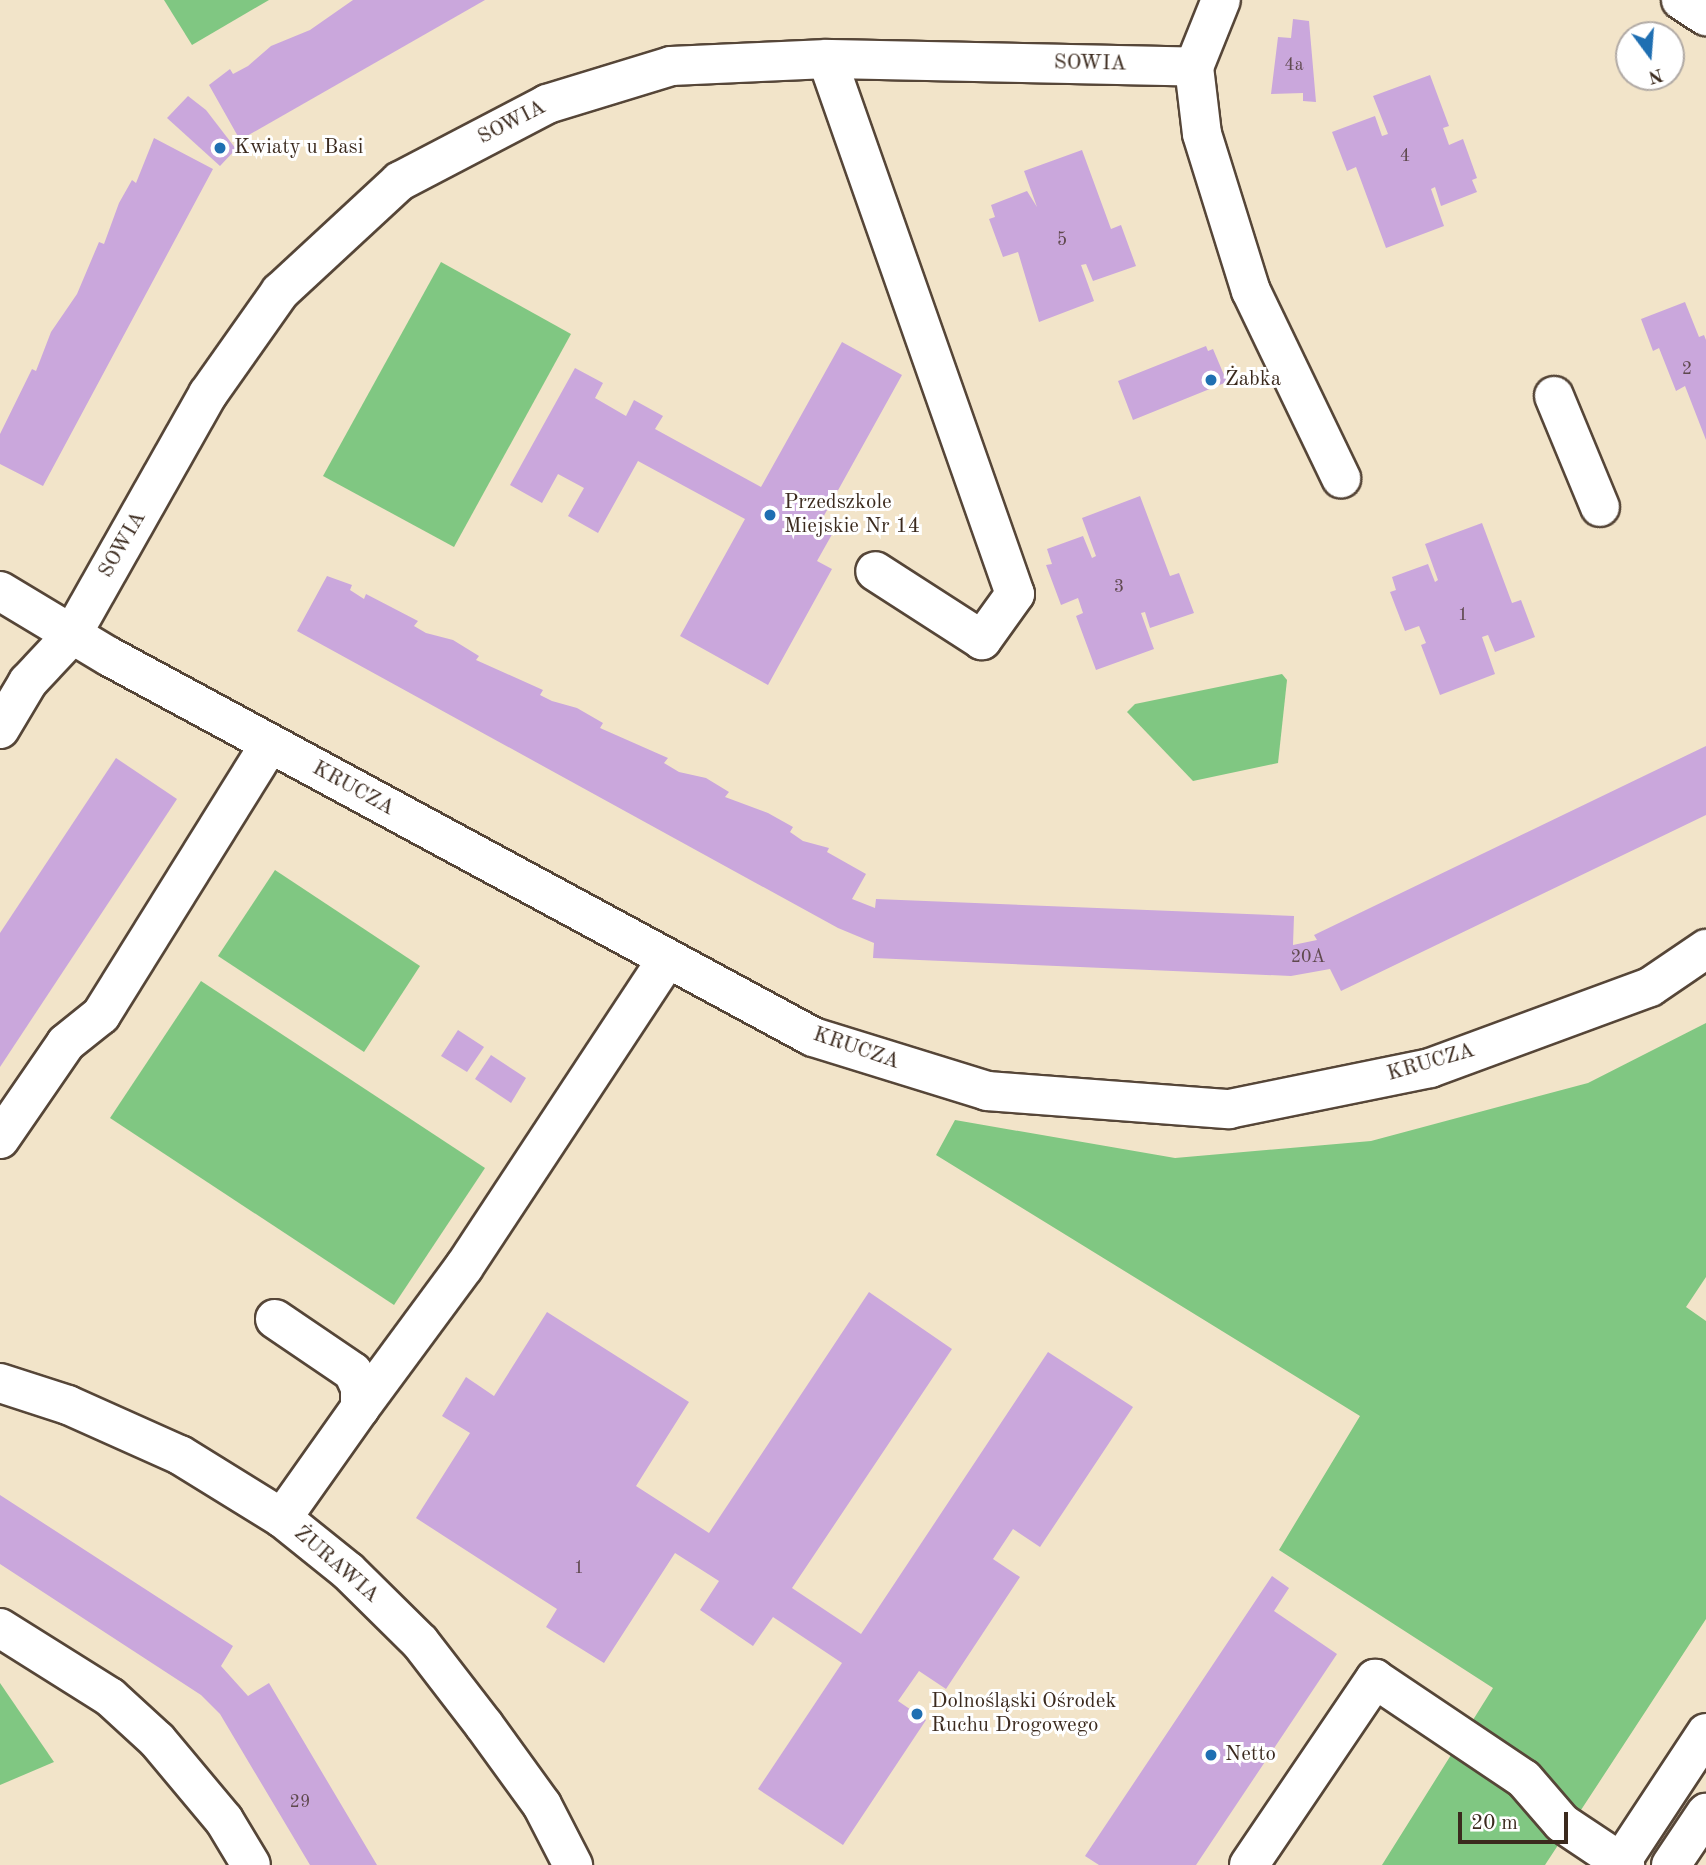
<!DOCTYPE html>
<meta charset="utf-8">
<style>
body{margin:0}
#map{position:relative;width:1706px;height:1865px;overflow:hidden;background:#f2e4c9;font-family:"Old Standard TT",serif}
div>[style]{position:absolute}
.green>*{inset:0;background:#80c782}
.building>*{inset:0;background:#caa7dc}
.roads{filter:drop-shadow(2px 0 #564638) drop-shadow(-2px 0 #564638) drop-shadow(0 2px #564638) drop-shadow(0 -2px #564638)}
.minor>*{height:38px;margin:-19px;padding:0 19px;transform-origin:19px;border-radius:19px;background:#fff}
.dots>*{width:19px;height:19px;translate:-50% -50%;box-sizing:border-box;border:4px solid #fff;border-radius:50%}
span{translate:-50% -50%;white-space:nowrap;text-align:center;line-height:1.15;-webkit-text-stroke:6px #fff;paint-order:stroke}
.number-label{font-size:18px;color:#5f494e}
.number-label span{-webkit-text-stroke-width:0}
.street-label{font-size:21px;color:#3b2a1e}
.poi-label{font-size:21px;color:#3b2a1e}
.left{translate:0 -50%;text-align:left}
.north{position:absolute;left:1615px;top:21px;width:70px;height:70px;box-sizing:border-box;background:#fff;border:2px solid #b1aaa5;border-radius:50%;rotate:164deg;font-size:19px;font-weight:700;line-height:28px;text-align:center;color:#3b2a1e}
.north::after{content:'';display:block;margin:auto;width:24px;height:32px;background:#1f6fb2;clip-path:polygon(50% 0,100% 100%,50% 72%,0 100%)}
.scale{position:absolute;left:1458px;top:1812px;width:110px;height:32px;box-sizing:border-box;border:4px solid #3b2a1e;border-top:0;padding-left:9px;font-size:21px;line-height:24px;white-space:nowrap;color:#3b2a1e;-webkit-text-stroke:5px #fff;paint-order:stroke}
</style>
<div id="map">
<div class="green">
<div style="clip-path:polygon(164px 0,269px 0,192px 45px)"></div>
<div style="clip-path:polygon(441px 262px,571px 334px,454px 547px,323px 476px)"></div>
<div style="clip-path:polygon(1282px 674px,1287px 680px,1278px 763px,1193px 781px,1127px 712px,1135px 704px)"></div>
<div style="clip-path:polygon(275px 870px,420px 966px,364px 1052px,218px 956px)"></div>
<div style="clip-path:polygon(201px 981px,485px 1168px,394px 1305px,110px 1118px)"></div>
<div style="clip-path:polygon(1706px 1023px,1706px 1277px,1686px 1307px,1706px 1321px,1706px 1619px,1545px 1865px,1382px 1865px,1493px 1688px,1279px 1550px,1360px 1416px,936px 1155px,955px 1120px,1175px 1158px,1371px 1141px,1588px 1083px)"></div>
<div style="clip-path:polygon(0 1683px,54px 1762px,0 1785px)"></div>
</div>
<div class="building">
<div style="clip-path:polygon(353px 0,485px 0,240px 140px,209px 85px,230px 69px,233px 74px,248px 66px,271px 46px,310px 30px)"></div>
<div style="clip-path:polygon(1293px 19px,1309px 21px,1316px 102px,1303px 101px,1303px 93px,1271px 94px,1278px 37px,1291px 38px)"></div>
<div style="clip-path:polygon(1430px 75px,1449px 126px,1443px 128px,1449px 145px,1463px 139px,1477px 178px,1472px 180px,1477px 192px,1441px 206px,1435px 187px,1431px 189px,1444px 226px,1386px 248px,1356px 167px,1347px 171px,1332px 132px,1375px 116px,1382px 136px,1388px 134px,1373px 96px)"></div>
<div style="clip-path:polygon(188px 96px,206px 110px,236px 149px,220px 166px,167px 118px)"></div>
<div style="clip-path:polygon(154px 138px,213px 169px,43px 486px,0 464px,0 434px,32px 369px,36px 371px,51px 332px,77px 294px,99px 242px,104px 244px,119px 203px,132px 180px,136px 183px)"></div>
<div style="clip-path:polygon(1082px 150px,1111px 229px,1121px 225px,1136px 266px,1093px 281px,1086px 264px,1081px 265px,1094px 301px,1039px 322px,1018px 252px,1003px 257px,989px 219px,995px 217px,991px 205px,1027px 191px,1037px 207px,1024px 171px)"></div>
<div style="clip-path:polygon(1685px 302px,1699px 337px,1704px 335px,1706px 340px,1706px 440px,1685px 386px,1676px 391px,1659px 348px,1653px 351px,1641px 319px)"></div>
<div style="clip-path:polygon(842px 342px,902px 375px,821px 521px,835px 529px,817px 561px,832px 569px,768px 685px,680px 636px,745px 519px,638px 461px,598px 533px,568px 516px,584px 488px,558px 474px,542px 503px,510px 485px,575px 368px,603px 383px,595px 398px,626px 416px,634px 400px,663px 416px,655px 429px,761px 487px)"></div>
<div style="clip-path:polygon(1206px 346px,1208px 351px,1213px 349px,1227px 382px,1133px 420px,1118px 381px)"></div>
<div style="clip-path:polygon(1140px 496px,1170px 576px,1179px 573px,1194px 613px,1150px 628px,1145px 612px,1141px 613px,1154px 649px,1096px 670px,1076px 616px,1083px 613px,1078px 598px,1061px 605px,1046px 565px,1052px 564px,1047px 549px,1083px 536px,1092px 558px,1096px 556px,1082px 518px)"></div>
<div style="clip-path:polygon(1482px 523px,1512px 603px,1521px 600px,1535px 637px,1495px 652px,1488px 635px,1482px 637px,1495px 674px,1440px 695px,1421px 645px,1426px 643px,1419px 626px,1405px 631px,1390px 592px,1396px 590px,1392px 577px,1428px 564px,1435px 582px,1438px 580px,1425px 544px)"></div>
<div style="clip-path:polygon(327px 576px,352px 585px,350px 590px,364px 599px,366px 594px,418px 621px,414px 626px,426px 633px,453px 640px,479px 656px,476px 660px,543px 690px,540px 695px,552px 701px,577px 708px,603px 723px,600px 728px,668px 758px,664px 763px,679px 772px,706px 778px,729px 792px,725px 797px,768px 813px,793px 827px,790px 832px,803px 841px,829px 848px,827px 852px,866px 874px,852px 899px,875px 908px,876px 899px,1294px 916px,1293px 945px,1317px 940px,1314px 935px,1706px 746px,1706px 815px,1341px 991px,1330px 969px,1291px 976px,873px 958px,874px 943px,838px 928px,297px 631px)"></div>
<div style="clip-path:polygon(116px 758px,177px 799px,0 1067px,0 933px)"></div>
<div style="clip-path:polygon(458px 1030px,484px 1047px,467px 1072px,441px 1056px)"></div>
<div style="clip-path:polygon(491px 1055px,526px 1078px,511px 1103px,475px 1079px)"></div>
<div style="clip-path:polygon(869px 1292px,952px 1349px,792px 1588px,861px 1634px,1048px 1352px,1133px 1407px,1040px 1547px,1013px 1529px,993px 1559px,1020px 1577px,946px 1689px,919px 1671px,898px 1701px,926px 1720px,843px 1845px,758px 1789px,842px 1663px,773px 1617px,753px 1646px,700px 1610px,719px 1581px,675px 1553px,604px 1663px,546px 1627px,557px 1609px,416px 1518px,470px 1433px,442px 1416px,466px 1377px,494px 1396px,547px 1312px,689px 1402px,636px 1486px,709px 1533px)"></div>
<div style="clip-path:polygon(0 1495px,233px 1646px,221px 1666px,248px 1696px,269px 1683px,377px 1865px,310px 1865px,220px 1714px,201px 1695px,0 1564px)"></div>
<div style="clip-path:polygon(1272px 1576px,1289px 1588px,1274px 1611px,1337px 1654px,1196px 1865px,1099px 1865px,1085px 1856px)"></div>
</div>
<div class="roads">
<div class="minor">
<div style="left:1681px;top:0;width:30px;rotate:33deg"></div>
<div style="left:827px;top:59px;width:567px;rotate:70.64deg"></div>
<div style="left:1015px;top:594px;width:57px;rotate:125.7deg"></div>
<div style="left:982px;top:640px;width:127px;rotate:-147.2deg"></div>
<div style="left:1194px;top:67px;width:67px;rotate:83.2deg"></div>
<div style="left:1202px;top:134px;width:164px;rotate:72.7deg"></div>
<div style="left:1251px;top:291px;width:208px;rotate:64.3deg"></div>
<div style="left:1554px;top:396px;width:120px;rotate:67.5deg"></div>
<div style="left:0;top:591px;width:128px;rotate:31deg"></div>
<div style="left:110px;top:657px;width:799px;rotate:28.39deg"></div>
<div style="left:813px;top:1037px;width:182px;rotate:17.2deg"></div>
<div style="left:987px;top:1091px;width:243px;rotate:4.3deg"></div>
<div style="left:1229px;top:1109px;width:205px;rotate:-11.5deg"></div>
<div style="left:1430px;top:1068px;width:234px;rotate:-20.2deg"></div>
<div style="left:1650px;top:987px;width:68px;rotate:-34.2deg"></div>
<div style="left:0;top:729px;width:55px;rotate:-59.2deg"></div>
<div style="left:28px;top:682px;width:63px;rotate:-46.9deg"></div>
<div style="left:71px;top:636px;width:278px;rotate:-60.5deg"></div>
<div style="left:208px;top:394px;width:125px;rotate:-54.8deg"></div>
<div style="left:280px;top:292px;width:163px;rotate:-42.8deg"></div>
<div style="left:400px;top:181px;width:166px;rotate:-27.6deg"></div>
<div style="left:547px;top:104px;width:130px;rotate:-17deg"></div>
<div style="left:671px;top:66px;width:156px;rotate:-2.6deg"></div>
<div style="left:827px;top:59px;width:367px;rotate:1.2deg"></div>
<div style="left:1194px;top:67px;width:72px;rotate:-68.1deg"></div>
<div style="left:0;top:1139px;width:116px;rotate:-55.5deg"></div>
<div style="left:66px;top:1043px;width:45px;rotate:-38.7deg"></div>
<div style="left:101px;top:1015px;width:319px;rotate:-58.1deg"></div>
<div style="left:275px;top:1319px;width:94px;rotate:34.2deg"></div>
<div style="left:353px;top:1372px;width:17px;rotate:66deg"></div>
<div style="left:360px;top:1388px;width:20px;rotate:90deg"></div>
<div style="left:360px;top:1408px;width:135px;rotate:125.3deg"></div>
<div style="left:0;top:1383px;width:71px;rotate:17.9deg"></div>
<div style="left:68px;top:1405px;width:123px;rotate:24.1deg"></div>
<div style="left:180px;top:1455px;width:120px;rotate:31.7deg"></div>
<div style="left:282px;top:1518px;width:85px;rotate:38.8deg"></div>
<div style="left:348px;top:1571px;width:101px;rotate:44.6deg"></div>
<div style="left:420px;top:1642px;width:105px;rotate:52.4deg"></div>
<div style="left:484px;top:1725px;width:99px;rotate:54.1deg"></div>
<div style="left:542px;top:1805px;width:68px;rotate:62.7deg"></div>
<div style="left:360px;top:1408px;width:175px;rotate:-53.6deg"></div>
<div style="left:464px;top:1267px;width:369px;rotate:-56.6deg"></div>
<div style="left:0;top:1628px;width:130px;rotate:32.1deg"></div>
<div style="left:110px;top:1697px;width:64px;rotate:42.5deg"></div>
<div style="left:157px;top:1740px;width:104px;rotate:50.1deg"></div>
<div style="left:224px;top:1820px;width:52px;rotate:59deg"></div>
<div style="left:1249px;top:1865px;width:225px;rotate:-55.9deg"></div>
<div style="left:1375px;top:1679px;width:179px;rotate:33.9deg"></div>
<div style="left:1524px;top:1779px;width:58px;rotate:49.2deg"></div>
<div style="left:1562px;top:1823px;width:76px;rotate:33.7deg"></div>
<div style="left:1619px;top:1865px;width:158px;rotate:-56.6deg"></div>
<div style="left:1671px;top:1865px;width:63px;rotate:-56.1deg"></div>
</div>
</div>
<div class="dots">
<div style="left:220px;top:148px;background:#1f6fb2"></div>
<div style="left:1211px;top:380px;background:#1f6fb2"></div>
<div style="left:770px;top:515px;background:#1f6fb2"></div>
<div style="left:917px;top:1714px;background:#1f6fb2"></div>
<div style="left:1211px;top:1755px;background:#1f6fb2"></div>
</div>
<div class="number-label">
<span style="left:1294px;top:65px">4a</span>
<span style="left:1405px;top:156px">4</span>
<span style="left:1062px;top:240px">5</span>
<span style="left:1687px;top:369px">2</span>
<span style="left:1119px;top:587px">3</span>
<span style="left:1463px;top:615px">1</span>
<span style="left:1308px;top:957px">20A</span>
<span style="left:579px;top:1568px">1</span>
<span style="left:300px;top:1802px">29</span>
</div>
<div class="street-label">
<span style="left:1090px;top:64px;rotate:1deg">SOWIA</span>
<span style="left:512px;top:123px;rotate:-27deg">SOWIA</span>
<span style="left:123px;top:545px;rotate:-60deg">SOWIA</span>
<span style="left:353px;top:789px;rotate:29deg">KRUCZA</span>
<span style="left:856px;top:1049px;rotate:19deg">KRUCZA</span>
<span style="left:1431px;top:1063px;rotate:-16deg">KRUCZA</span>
<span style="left:336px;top:1565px;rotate:41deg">ŻURAWIA</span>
</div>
<div class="poi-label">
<span class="left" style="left:234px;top:148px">Kwiaty u Basi</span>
<span class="left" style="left:1225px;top:380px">Żabka</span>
<span class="left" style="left:784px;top:515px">Przedszkole<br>Miejskie Nr 14</span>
<span class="left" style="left:931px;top:1714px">Dolnośląski Ośrodek<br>Ruchu Drogowego</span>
<span class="left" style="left:1225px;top:1755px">Netto</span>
</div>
<div class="north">N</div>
<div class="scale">20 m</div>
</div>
